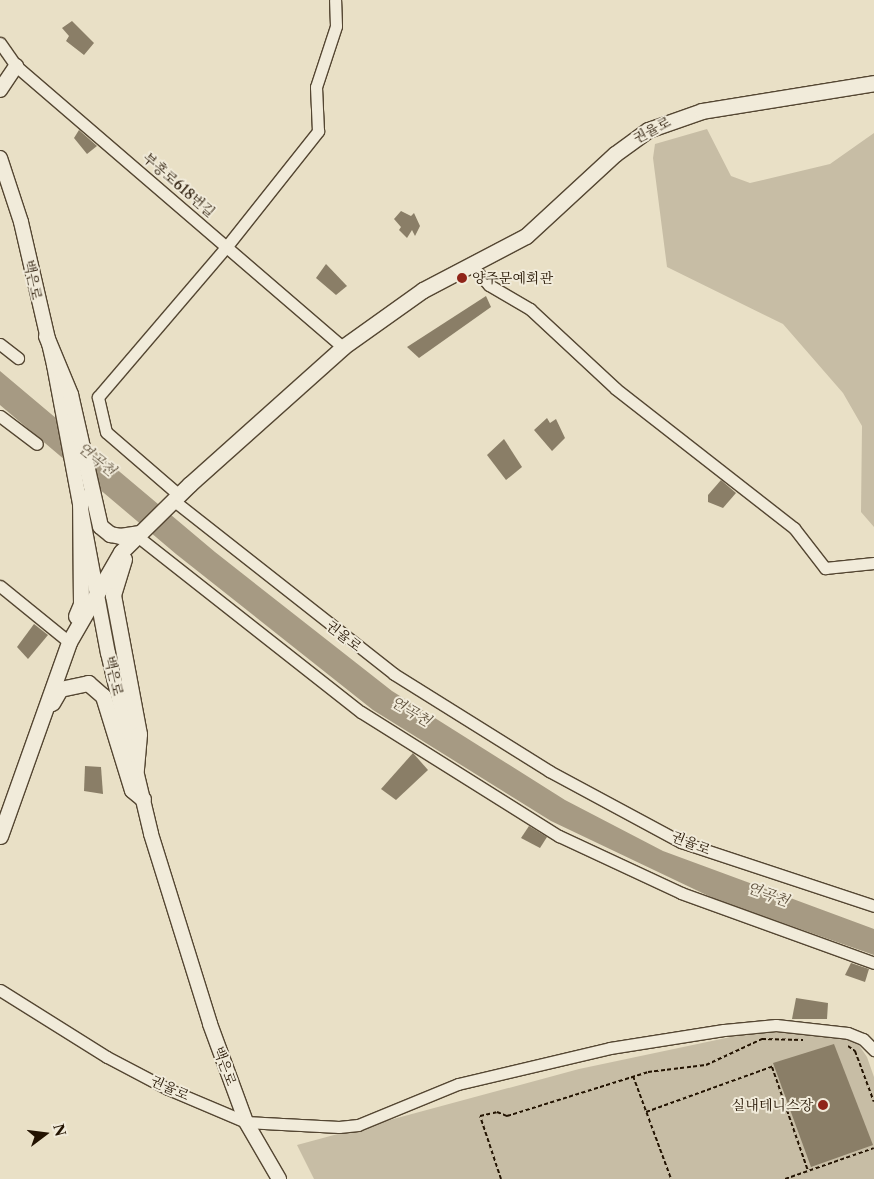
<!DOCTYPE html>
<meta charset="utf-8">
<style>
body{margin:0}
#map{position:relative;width:874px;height:1179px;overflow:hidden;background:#e9e0c6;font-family:"Libre Caslon Text","Noto Serif KR",serif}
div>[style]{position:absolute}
.green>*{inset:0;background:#c7bda5}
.water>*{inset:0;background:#a69a83}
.building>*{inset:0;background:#8a7e67}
.path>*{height:2px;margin-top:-1px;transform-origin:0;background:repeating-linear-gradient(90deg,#231301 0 4px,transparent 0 6.5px)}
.roads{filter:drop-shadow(1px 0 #544632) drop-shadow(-1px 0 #544632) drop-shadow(0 1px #544632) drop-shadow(0 -1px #544632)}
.minor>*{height:11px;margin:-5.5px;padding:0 5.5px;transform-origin:5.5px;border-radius:5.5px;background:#f1ebda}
.tertiary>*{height:14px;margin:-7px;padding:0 7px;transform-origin:7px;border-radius:7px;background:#f1ebda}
.secondary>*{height:15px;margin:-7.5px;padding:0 7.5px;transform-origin:7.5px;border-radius:7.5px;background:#f1ebda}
.dots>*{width:14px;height:14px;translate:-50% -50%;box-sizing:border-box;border:2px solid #f1ebda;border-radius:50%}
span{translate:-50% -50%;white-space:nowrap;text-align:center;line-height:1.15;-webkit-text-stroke:4px #f1ebda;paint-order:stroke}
.street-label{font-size:14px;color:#231301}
.poi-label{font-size:14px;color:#231301}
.left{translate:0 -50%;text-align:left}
.right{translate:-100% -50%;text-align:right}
.water-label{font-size:15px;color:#5e503c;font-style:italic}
.north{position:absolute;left:20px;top:1109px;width:50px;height:50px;-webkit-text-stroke:4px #f1ebda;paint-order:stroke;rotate:75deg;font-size:14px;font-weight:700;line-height:20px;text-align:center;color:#231301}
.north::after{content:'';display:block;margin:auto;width:18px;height:22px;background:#231301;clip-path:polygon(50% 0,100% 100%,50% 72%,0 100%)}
</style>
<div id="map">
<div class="green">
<div style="clip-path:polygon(707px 129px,731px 176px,750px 183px,830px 164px,874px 133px,874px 527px,861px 512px,862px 426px,843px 393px,783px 324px,667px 267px,653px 158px,655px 144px)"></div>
<div style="clip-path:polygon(759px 1031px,854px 1038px,867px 1057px,874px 1077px,874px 1179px,314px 1179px,297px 1145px,579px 1069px)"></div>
</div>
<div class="water">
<div style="clip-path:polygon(0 371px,215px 552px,392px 691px,565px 800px,663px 851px,874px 929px,874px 955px,717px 900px,551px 821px,373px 710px,176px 554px,0 405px)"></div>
</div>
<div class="building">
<div style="clip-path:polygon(72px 21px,94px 43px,84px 55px,66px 41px,69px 36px,62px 28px)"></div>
<div style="clip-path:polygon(79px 130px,97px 146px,87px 154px,74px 138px)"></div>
<div style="clip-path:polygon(401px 211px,411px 216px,414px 213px,420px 226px,415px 236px,412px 230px,407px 238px,399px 230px,401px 227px,394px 219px)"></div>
<div style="clip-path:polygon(326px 264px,347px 286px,336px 295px,316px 278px)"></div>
<div style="clip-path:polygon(486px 296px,491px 307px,419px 358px,407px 347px)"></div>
<div style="clip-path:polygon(547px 418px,550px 423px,556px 419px,565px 438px,552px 451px,534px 430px)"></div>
<div style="clip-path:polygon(504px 439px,522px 467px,506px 480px,487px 455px)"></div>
<div style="clip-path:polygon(721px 480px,736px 493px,723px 508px,708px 502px,708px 495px)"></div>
<div style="clip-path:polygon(34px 624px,48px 635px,28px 659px,17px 647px)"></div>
<div style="clip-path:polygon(413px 753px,428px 770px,396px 800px,381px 789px)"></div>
<div style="clip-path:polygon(85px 766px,101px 767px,103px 794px,84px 791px)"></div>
<div style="clip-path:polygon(529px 826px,547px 837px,540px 848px,521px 838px)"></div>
<div style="clip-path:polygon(851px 963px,869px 969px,865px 982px,845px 975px)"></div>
<div style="clip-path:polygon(796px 998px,828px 1003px,827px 1019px,792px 1019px)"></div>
<div style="clip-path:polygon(834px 1044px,873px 1145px,811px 1167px,773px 1063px)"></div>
</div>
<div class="path">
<div style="left:848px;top:1046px;width:9px;rotate:36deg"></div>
<div style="left:855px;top:1051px;width:54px;rotate:69.6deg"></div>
<div style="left:772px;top:1067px;width:110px;rotate:70.9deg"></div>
<div style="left:633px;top:1076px;width:110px;rotate:69.7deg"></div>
<div style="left:646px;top:1112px;width:136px;rotate:-19.8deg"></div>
<div style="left:501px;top:1179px;width:66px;rotate:-108.4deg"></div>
<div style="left:480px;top:1116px;width:17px;rotate:-13deg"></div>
<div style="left:497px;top:1112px;width:11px;rotate:22deg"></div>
<div style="left:507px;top:1116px;width:148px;rotate:-17.3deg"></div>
<div style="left:648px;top:1072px;width:58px;rotate:-6.9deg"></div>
<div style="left:706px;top:1065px;width:62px;rotate:-24.9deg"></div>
<div style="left:762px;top:1039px;width:41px;rotate:1.4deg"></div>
<div style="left:785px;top:1179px;width:94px;rotate:-19.2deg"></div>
</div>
<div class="roads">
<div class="minor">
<div style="left:0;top:43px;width:28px;rotate:55deg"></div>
<div style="left:16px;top:66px;width:431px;rotate:40.7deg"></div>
<div style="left:471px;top:265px;width:27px;rotate:48deg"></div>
<div style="left:489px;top:285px;width:48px;rotate:30.3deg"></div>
<div style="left:530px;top:309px;width:117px;rotate:42.9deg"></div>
<div style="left:616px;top:389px;width:226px;rotate:38deg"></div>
<div style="left:794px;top:528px;width:51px;rotate:52.2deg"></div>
<div style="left:825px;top:568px;width:49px;rotate:-5.8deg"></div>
<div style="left:0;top:344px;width:23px;rotate:38deg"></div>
<div style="left:0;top:416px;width:46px;rotate:37.1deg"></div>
<div style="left:179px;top:495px;width:96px;rotate:-139.2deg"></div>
<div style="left:106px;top:432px;width:36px;rotate:-103deg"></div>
<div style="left:98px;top:397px;width:199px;rotate:-49.5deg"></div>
<div style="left:227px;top:246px;width:147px;rotate:-51.6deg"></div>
<div style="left:318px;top:131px;width:44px;rotate:-92.6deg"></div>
<div style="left:316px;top:87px;width:64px;rotate:-71.8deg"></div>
<div style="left:336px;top:26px;width:26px;rotate:-92deg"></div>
<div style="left:173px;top:500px;width:281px;rotate:38.2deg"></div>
<div style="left:394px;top:674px;width:183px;rotate:32deg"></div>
<div style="left:549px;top:771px;width:150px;rotate:28.3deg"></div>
<div style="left:681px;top:842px;width:203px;rotate:18.3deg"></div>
<div style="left:137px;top:536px;width:285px;rotate:38.2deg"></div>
<div style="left:361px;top:712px;width:234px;rotate:32.1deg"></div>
<div style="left:559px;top:836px;width:135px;rotate:25deg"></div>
<div style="left:681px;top:893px;width:205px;rotate:19.9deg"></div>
<div style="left:0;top:586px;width:89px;rotate:39.1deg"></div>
<div style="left:0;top:990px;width:126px;rotate:32.1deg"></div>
<div style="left:107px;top:1057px;width:69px;rotate:27.7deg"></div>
<div style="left:168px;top:1089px;width:85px;rotate:22.9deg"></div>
<div style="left:246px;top:1122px;width:36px;rotate:3deg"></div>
<div style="left:282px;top:1124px;width:57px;rotate:3deg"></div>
<div style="left:339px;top:1127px;width:19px;rotate:-6deg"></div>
<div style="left:358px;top:1125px;width:108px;rotate:-22.3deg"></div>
<div style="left:458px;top:1084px;width:156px;rotate:-13.3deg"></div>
<div style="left:610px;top:1048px;width:115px;rotate:-9deg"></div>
<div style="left:724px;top:1030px;width:52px;rotate:-5.5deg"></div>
<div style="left:776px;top:1025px;width:72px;rotate:6.3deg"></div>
<div style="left:848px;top:1033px;width:16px;rotate:22deg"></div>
<div style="left:863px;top:1039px;width:16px;rotate:45deg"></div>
</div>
<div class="tertiary">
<div style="left:0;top:90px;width:29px;rotate:-56deg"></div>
<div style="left:0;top:158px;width:67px;rotate:71.8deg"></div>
<div style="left:21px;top:222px;width:147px;rotate:77deg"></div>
<div style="left:54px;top:365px;width:293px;rotate:79.4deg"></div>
<div style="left:108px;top:653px;width:186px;rotate:76.6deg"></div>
<div style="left:151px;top:834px;width:199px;rotate:72.7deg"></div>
<div style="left:210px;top:1024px;width:104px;rotate:69.8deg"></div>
<div style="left:246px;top:1122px;width:66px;rotate:59.9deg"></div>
</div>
<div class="secondary">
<div style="left:46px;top:336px;width:63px;rotate:67.5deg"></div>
<div style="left:70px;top:394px;width:135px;rotate:77.2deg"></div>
<div style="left:100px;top:526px;width:13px;rotate:39deg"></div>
<div style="left:110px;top:534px;width:10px;rotate:11deg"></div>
<div style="left:120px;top:536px;width:20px;rotate:-9deg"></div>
<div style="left:124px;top:559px;width:38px;rotate:107deg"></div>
<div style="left:113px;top:595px;width:141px;rotate:79.4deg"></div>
<div style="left:139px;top:734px;width:36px;rotate:95deg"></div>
<div style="left:76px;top:616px;width:13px;rotate:-67deg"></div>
<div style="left:81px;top:604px;width:108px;rotate:-90.5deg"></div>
<div style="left:52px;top:703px;width:16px;rotate:-60deg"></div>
<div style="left:60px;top:689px;width:29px;rotate:-12deg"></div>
<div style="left:88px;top:683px;width:20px;rotate:41deg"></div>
<div style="left:103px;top:696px;width:98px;rotate:72.9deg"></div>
<div style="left:132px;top:790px;width:14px;rotate:39deg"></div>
<div style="left:0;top:836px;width:206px;rotate:-70.4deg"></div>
<div style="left:69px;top:642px;width:104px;rotate:-60deg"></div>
<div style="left:121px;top:552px;width:97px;rotate:-44.6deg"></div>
<div style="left:190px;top:484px;width:205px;rotate:-41.8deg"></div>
<div style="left:343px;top:347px;width:98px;rotate:-35.5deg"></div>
<div style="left:423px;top:290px;width:116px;rotate:-27.7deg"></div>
<div style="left:526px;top:236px;width:121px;rotate:-42.7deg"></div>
<div style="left:615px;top:154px;width:41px;rotate:-36deg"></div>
<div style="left:648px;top:130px;width:57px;rotate:-19.4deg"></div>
<div style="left:702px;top:111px;width:174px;rotate:-9.2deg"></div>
</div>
</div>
<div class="dots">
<div style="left:462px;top:278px;background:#8f2418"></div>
<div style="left:823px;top:1105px;background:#8f2418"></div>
</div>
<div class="street-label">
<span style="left:652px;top:130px;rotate:-28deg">권율로</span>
<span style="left:179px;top:185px;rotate:41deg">부흥로618번길</span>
<span style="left:33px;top:280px;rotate:78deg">백은로</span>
<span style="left:344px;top:636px;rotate:38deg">권율로</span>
<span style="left:114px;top:676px;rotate:77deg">백은로</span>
<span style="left:691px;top:843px;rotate:22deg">권율로</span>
<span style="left:225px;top:1066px;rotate:70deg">백은로</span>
<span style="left:170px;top:1088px;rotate:24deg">권율로</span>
</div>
<div class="poi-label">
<span class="left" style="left:472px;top:278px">양주문예회관</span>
<span class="right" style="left:813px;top:1105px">실내테니스장</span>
</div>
<div class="water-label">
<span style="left:97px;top:459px;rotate:39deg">연곡천</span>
<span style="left:411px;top:711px;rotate:31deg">연곡천</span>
<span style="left:768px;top:894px;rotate:20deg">연곡천</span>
</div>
<div class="north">N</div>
</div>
